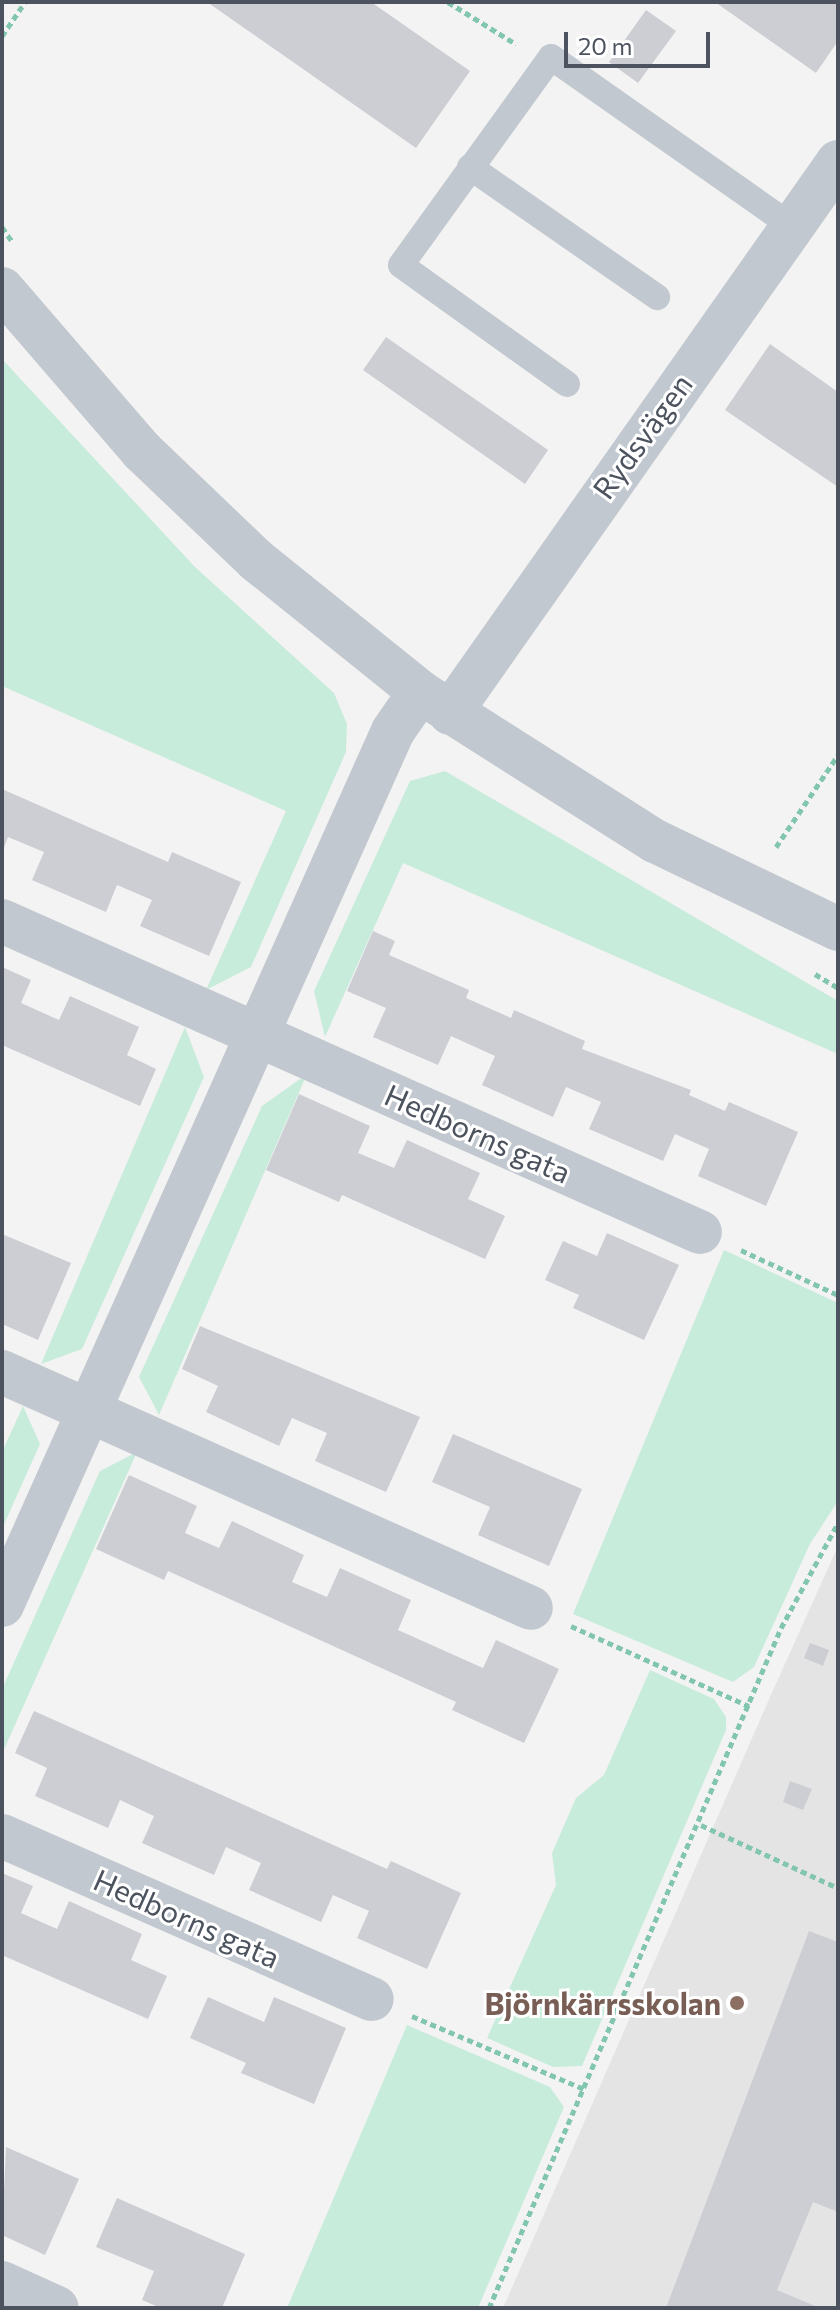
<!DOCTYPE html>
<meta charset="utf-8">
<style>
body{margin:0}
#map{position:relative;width:840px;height:2310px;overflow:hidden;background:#f4f3f3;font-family:Commissioner,sans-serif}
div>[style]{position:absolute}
.education>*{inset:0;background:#e5e4e4}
.green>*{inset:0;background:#c8ecdb}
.building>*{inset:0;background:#cdced4}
.path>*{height:5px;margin-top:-2.5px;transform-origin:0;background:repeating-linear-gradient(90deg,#83c6af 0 6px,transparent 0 10px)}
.service>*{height:26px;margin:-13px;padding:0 13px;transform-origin:13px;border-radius:13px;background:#c2c8cf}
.minor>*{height:44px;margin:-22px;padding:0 22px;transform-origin:22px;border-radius:22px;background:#c2c8cf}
.tertiary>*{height:44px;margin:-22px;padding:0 22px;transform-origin:22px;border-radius:22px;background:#c2c8cf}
.dots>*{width:22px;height:22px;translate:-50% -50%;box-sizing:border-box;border:4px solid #fff;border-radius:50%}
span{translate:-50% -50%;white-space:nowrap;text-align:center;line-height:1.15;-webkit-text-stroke:6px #fff;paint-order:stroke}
.street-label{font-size:30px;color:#4c535e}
.education-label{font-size:30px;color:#785e54;font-weight:700}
.right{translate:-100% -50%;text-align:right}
.frame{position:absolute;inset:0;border:4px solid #4c535e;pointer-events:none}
.scale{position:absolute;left:564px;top:32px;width:146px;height:36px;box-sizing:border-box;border:4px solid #4c535e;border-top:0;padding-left:10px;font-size:24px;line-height:28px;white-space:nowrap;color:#4c535e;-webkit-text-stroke:6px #fff;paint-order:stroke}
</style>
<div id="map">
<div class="education">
<div style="clip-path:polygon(838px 1546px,838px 2308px,503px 2308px,770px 1697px)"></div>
</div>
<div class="green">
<div style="clip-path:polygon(2px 359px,195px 567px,334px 693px,347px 724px,346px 752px,251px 967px,206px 990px,286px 811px,2px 686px)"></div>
<div style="clip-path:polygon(445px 771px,838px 1001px,838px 1054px,403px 863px,325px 1037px,314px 991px,410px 781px)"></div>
<div style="clip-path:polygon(185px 1027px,204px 1077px,82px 1349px,41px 1364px)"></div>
<div style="clip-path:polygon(307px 1074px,159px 1415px,139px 1377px,262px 1106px)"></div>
<div style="clip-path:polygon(724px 1250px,838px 1303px,838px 1501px,810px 1544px,754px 1667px,733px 1682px,573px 1614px)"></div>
<div style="clip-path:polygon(23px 1406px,40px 1444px,2px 1529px,2px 1452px)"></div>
<div style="clip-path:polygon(137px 1452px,2px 1754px,2px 1689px,100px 1471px)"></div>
<div style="clip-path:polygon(650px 1670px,714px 1699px,726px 1717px,726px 1730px,582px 2066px,553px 2067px,487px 2038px,556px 1885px,552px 1853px,576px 1798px,604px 1775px)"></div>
<div style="clip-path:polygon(407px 2025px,550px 2087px,564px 2107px,478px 2308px,287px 2308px)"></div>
</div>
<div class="building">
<div style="clip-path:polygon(207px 2px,371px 2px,470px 71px,416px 148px)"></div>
<div style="clip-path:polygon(715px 2px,838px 2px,838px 41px,816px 73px)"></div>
<div style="clip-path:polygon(646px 10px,676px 31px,638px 83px,609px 62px)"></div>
<div style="clip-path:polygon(386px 337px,548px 450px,525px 484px,363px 370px)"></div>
<div style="clip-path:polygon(770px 344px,838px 392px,838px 487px,725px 410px)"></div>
<div style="clip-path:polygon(2px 789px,168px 862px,172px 852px,241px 882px,209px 956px,140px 926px,152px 900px,117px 885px,106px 912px,32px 880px,44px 852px,8px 837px,2px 853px)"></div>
<div style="clip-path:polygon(373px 931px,395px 941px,389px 955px,469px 990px,466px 998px,511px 1018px,514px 1010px,585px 1041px,582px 1049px,691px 1090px,689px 1095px,725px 1111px,729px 1102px,798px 1132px,766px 1206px,698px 1176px,709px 1149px,675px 1134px,663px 1161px,589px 1129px,601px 1102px,566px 1087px,553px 1117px,482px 1085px,495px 1056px,451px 1036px,438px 1065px,373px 1037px,386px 1008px,347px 991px)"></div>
<div style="clip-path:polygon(2px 967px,31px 980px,21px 1003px,59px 1020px,70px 996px,139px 1027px,127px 1055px,156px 1069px,140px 1106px,2px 1045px)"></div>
<div style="clip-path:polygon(299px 1094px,370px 1126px,358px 1153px,394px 1168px,407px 1140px,480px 1173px,468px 1199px,505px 1216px,485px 1259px,342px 1195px,339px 1202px,266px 1170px)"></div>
<div style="clip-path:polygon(607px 1233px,679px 1265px,644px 1340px,573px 1308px,579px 1295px,545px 1280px,563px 1241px,597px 1256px)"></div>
<div style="clip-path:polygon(2px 1234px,71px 1263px,38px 1340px,2px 1324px)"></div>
<div style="clip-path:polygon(200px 1326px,420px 1417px,386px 1492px,315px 1461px,327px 1433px,292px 1418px,279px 1446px,206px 1412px,218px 1386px,182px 1369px)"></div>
<div style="clip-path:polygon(453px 1434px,582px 1489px,549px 1566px,478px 1535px,490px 1507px,432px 1482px)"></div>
<div style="clip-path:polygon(129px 1475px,197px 1506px,185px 1533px,219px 1548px,232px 1521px,304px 1555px,292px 1582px,327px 1597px,340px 1568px,411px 1600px,398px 1630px,483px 1668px,496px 1640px,559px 1669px,524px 1743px,452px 1710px,456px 1702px,168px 1571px,164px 1580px,96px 1549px)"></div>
<div style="clip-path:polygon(810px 1643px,829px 1650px,823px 1666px,804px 1658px)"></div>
<div style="clip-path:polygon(34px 1711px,387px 1869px,391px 1861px,461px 1893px,427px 1969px,357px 1938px,369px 1911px,333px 1895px,321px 1922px,249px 1890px,261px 1863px,226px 1847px,214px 1875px,142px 1843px,154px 1816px,120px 1800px,108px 1828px,35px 1796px,47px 1768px,15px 1753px)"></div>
<div style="clip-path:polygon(790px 1781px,812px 1789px,803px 1810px,783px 1802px)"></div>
<div style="clip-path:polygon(2px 1873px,33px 1886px,21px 1913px,57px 1929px,69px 1901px,142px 1934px,131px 1960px,167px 1976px,148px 2019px,4px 1956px,2px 1961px)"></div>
<div style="clip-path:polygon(809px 1931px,838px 1942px,838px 2212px,813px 2202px,777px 2290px,820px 2308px,666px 2308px)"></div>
<div style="clip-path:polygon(208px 1997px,264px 2022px,274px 1997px,346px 2028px,314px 2104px,241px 2073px,246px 2063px,190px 2038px)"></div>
<div style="clip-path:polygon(6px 2147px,79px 2179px,45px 2255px,2px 2235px)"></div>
<div style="clip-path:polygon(117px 2198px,245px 2254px,222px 2308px,161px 2308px,142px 2300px,154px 2271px,96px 2247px)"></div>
</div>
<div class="path">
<div style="left:448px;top:2px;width:80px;rotate:31.7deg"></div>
<div style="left:2px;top:36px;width:41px;rotate:-55.9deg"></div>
<div style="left:2px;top:227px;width:19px;rotate:55deg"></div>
<div style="left:776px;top:847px;width:111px;rotate:-56deg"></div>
<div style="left:815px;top:974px;width:27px;rotate:31deg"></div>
<div style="left:741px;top:1250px;width:107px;rotate:24.9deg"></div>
<div style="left:571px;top:1626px;width:195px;rotate:24.2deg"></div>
<div style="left:701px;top:1825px;width:151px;rotate:24.7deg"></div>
<div style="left:412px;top:2016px;width:187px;rotate:23deg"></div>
<div style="left:489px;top:2308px;width:740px;rotate:-66.76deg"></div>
<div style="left:781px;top:1628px;width:119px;rotate:-61.5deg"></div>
</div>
<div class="service">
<div style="left:470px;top:167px;width:228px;rotate:34.8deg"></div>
<div style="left:567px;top:384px;width:204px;rotate:-144.4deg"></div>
<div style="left:401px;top:265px;width:256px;rotate:-54.2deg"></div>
<div style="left:551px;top:57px;width:296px;rotate:35.1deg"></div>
</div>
<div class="minor">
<div style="left:450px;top:713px;width:674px;rotate:-54.85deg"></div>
<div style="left:2px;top:921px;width:764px;rotate:24.02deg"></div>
<div style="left:2px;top:1372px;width:579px;rotate:24.04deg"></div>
<div style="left:2px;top:1605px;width:957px;rotate:-65.9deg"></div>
<div style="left:393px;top:731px;width:47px;rotate:-55.3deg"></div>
<div style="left:2px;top:1836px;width:404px;rotate:23.8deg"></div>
<div style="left:2px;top:2283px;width:60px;rotate:24.4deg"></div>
</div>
<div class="tertiary">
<div style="left:2px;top:289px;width:214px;rotate:49.2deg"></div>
<div style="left:142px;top:451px;width:158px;rotate:43.7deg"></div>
<div style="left:256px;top:560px;width:211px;rotate:38.8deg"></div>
<div style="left:420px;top:692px;width:278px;rotate:32.4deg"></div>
<div style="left:655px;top:841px;width:203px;rotate:25.7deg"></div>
</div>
<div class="dots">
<div style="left:737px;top:2003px;background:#8d6e63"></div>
</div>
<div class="street-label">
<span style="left:642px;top:436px;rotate:-54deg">Rydsvägen</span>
<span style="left:478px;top:1133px;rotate:24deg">Hedborns gata</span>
<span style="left:187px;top:1918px;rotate:24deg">Hedborns gata</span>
</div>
<div class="education-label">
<span class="right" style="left:721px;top:2003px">Björnkärrsskolan</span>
</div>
<div class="frame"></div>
<div class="scale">20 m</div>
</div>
